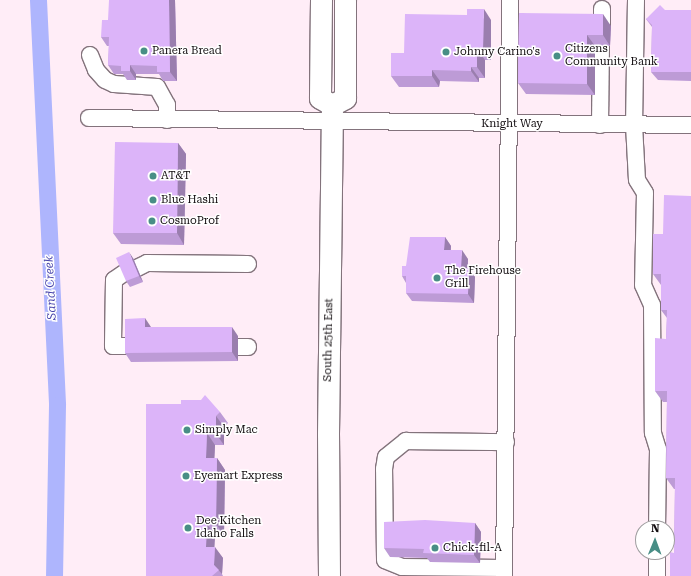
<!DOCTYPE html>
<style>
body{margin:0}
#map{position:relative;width:691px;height:576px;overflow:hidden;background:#ffedf7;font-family:"Roboto Serif",serif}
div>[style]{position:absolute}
.canal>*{height:17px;margin:-8.5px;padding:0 8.5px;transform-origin:8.5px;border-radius:8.5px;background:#aeb5fd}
.roads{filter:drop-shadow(1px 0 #83737c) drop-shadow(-1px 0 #83737c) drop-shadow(0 1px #83737c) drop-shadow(0 -1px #83737c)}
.minor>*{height:16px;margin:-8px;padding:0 8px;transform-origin:8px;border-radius:8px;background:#fff}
.major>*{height:21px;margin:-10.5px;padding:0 10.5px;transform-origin:10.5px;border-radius:10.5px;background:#fff}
.wall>*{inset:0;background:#bd9bd6}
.shaded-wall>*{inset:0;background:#9a7eae}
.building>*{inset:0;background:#dcb4f9}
.dots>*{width:11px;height:11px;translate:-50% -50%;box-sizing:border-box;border:2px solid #fff;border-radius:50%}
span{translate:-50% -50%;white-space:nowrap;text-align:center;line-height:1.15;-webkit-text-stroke:3px #fff;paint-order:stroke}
.poi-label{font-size:11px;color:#100b0e}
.left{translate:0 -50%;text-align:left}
.street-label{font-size:11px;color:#100b0e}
.water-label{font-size:12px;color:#4945ab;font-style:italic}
.north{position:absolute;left:635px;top:520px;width:40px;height:40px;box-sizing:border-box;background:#fff;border:1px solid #9f9d9f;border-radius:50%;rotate:1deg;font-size:11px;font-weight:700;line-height:16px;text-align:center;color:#100b0e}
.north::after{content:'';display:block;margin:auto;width:14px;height:18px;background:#488e86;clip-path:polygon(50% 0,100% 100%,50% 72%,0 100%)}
</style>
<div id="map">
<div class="canal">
<div style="left:38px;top:0;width:405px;rotate:87.3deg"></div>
<div style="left:57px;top:405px;width:171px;rotate:91deg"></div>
</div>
<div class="roads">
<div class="minor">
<div style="left:636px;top:0;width:125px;rotate:90.9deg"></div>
<div style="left:634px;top:125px;width:55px;rotate:86.9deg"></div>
<div style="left:637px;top:180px;width:15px;rotate:58deg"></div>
<div style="left:645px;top:193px;width:92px;rotate:91.2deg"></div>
<div style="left:643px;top:285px;width:22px;rotate:66deg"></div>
<div style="left:652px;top:305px;width:128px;rotate:89.6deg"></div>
<div style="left:653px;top:433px;width:17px;rotate:73deg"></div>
<div style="left:658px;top:449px;width:79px;rotate:90.7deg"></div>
<div style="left:602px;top:25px;width:16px;rotate:-90deg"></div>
<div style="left:90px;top:55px;width:16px;rotate:68deg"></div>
<div style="left:96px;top:70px;width:13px;rotate:48deg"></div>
<div style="left:105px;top:80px;width:10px;rotate:24deg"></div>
<div style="left:114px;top:84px;width:43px;rotate:4deg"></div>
<div style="left:157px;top:87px;width:21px;rotate:61deg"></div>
<div style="left:167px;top:105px;width:15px;rotate:90deg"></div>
<div style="left:89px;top:118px;width:602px;rotate:0.67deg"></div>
<div style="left:600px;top:125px;width:79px;rotate:-89.3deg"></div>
<div style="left:137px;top:268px;width:11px;rotate:-27deg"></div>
<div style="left:147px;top:263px;width:101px;rotate:0.6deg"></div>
<div style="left:124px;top:273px;width:12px;rotate:145deg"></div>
<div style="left:114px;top:280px;width:66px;rotate:90.9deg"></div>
<div style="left:113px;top:346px;width:18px"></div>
<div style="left:238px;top:347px;width:10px"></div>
<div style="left:504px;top:568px;width:102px;rotate:-179.4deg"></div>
<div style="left:402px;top:567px;width:18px;rotate:-158deg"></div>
<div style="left:385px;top:560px;width:91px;rotate:-90.6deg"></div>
<div style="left:384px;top:469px;width:12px;rotate:-81deg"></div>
<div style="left:386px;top:457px;width:26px;rotate:-39deg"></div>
<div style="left:406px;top:441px;width:100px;rotate:0.6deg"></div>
<div style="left:504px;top:576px;width:576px;rotate:-89.4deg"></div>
<div style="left:657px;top:576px;width:24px;rotate:-90deg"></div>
</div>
<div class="major">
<div style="left:321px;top:0;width:98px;rotate:90.6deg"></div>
<div style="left:320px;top:98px;width:14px;rotate:30deg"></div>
<div style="left:332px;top:105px;width:15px;rotate:-28deg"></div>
<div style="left:345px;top:98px;width:98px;rotate:-90deg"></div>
<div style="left:329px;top:576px;width:142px;rotate:-90.4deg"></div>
<div style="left:328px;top:434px;width:329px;rotate:-89.3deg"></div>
</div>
</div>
<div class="wall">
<div style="clip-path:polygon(175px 0,177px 81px,163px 81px,159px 74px,136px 74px,136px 80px,127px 80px,123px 74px,114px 74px,108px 65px,109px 46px,107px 46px,101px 37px)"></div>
<div style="clip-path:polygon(665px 10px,691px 10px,691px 81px,658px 80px,651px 72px,652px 27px,646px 19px)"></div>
<div style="clip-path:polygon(519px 13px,611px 26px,610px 46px,595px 46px,595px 95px,526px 94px,518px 83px)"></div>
<div style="clip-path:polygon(467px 15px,491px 20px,491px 60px,485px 60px,485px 78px,479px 78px,479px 82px,440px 81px,439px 87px,399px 87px,391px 76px,404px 53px)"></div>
<div style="clip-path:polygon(178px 143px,186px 154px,184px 245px,121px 244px,113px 233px)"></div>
<div style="clip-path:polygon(691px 196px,674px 553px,675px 489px,674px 489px,666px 478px,667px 402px,663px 402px,655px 391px,666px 339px,667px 318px,661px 310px,661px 285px,653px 274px,663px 234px)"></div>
<div style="clip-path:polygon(445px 237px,451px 246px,451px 250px,468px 259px,468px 268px,475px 277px,474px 303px,412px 301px,406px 293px,406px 283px,402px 276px,406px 266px)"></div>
<div style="clip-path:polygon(133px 258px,143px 282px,130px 287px,126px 281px)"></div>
<div style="clip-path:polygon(238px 336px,238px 361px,131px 362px,125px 353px)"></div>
<div style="clip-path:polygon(146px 404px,220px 412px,228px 423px,224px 427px,224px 445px,215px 445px,214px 458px,217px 458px,225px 470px,224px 535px,215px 535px,214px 547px,223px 558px,222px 574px,223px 576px,146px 576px)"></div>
<div style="clip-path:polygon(475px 523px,481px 532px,480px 563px,430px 562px,427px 558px,390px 557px,384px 548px)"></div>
</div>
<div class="shaded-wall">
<div style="clip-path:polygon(169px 0,175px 0,177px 81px,170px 72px)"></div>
<div style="clip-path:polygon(484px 9px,491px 20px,491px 60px,483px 49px)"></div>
<div style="clip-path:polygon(603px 14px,611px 26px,610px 46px,603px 35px)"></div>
<div style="clip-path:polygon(587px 35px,595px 46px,595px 95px,587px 84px)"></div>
<div style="clip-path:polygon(477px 49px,485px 60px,485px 78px,477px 67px)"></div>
<div style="clip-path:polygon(130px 65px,136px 74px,136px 80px,130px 71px)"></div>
<div style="clip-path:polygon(471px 67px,479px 78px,479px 82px,471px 71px)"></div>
<div style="clip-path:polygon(432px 70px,440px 81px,439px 87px,432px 76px)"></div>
<div style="clip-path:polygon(178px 143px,186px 154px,184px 245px,177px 233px)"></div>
<div style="clip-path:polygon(445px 237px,451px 246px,450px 259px,444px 250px)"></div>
<div style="clip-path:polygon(462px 250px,468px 259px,467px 277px,461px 268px)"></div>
<div style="clip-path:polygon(129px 252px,133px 258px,143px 282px,139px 276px)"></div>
<div style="clip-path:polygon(469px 268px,475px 277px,474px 303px,468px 294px)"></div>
<div style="clip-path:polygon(145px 318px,151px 327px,151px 336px,145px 327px)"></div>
<div style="clip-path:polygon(232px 327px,238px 336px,238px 361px,232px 352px)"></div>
<div style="clip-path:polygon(216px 416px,224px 427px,224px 445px,216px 434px)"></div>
<div style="clip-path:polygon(207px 433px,215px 445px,214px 470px,206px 458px)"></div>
<div style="clip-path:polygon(217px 458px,225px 470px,224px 535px,216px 524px)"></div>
<div style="clip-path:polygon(475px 523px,481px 532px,480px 563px,474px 555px)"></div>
<div style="clip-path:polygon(207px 524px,215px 535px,214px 558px,206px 547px)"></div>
<div style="clip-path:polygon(215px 547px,223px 558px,222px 574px,214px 565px)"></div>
</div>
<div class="building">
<div style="clip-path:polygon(109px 0,169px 0,170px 72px,157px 72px,157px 66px,130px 65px,130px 71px,121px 71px,121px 66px,108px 65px,109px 37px,101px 37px,102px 20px,108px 20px)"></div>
<div style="clip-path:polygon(660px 5px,665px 10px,691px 10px,691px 72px,651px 72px,652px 25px,646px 19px)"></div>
<div style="clip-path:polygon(467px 9px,484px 9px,483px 49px,477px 49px,477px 67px,471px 67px,471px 71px,432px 70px,432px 76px,391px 76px,391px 53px,404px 53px,405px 14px,467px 15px)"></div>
<div style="clip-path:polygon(519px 13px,603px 14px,603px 35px,587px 35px,587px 84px,518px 83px)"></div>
<div style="clip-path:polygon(115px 142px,178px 143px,177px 233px,113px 233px)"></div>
<div style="clip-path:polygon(664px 195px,691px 196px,691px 576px,670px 576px,670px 552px,674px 553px,675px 478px,666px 478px,667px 391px,655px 391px,655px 338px,666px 339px,667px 310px,661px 310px,661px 274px,653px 274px,653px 234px,663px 234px)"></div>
<div style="clip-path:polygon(410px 237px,445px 237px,444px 250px,462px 250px,461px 268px,469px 268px,468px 294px,406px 293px,406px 276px,402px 276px,402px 266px,406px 266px)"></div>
<div style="clip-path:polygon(129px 252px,139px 276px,126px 281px,116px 258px)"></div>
<div style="clip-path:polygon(145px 318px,145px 327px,232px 327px,232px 352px,125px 353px,125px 319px)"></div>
<div style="clip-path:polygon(205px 395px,220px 412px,216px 416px,216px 434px,207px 433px,206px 458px,217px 458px,216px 524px,207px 524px,206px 547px,215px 547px,214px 565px,219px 570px,212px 576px,146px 576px,146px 404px,181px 404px,181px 400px,201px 400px)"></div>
<div style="clip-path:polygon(425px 520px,475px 523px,474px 555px,423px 553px,424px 549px,384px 548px,384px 522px)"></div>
</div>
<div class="dots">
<div style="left:144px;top:51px;background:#488e86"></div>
<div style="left:446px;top:52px;background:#488e86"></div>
<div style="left:557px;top:56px;background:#488e86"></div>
<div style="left:153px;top:176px;background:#488e86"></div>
<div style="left:153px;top:200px;background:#488e86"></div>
<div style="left:152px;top:221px;background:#488e86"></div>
<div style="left:437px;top:278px;background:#488e86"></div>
<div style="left:187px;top:430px;background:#488e86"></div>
<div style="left:186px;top:476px;background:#488e86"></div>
<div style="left:188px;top:528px;background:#488e86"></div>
<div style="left:435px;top:548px;background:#488e86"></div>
</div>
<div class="poi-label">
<span class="left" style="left:565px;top:56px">Citizens<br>Community Bank</span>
<span class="left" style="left:152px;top:51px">Panera Bread</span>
<span class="left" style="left:454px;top:52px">Johnny Carino's</span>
<span class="left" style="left:161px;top:176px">AT&amp;T</span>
<span class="left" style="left:161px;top:200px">Blue Hashi</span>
<span class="left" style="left:160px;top:221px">CosmoProf</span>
<span class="left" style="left:445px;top:278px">The Firehouse<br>Grill</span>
<span class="left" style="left:195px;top:430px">Simply Mac</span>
<span class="left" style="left:194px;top:476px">Eyemart Express</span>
<span class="left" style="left:196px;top:528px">Dee Kitchen<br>Idaho Falls</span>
<span class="left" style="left:443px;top:548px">Chick-fil-A</span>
</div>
<div class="street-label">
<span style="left:512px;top:124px">Knight Way</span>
<span style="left:329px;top:340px;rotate:-89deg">South 25th East</span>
</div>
<div class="water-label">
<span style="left:51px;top:288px;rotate:-93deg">Sand Creek</span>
</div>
<div class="north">N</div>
</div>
